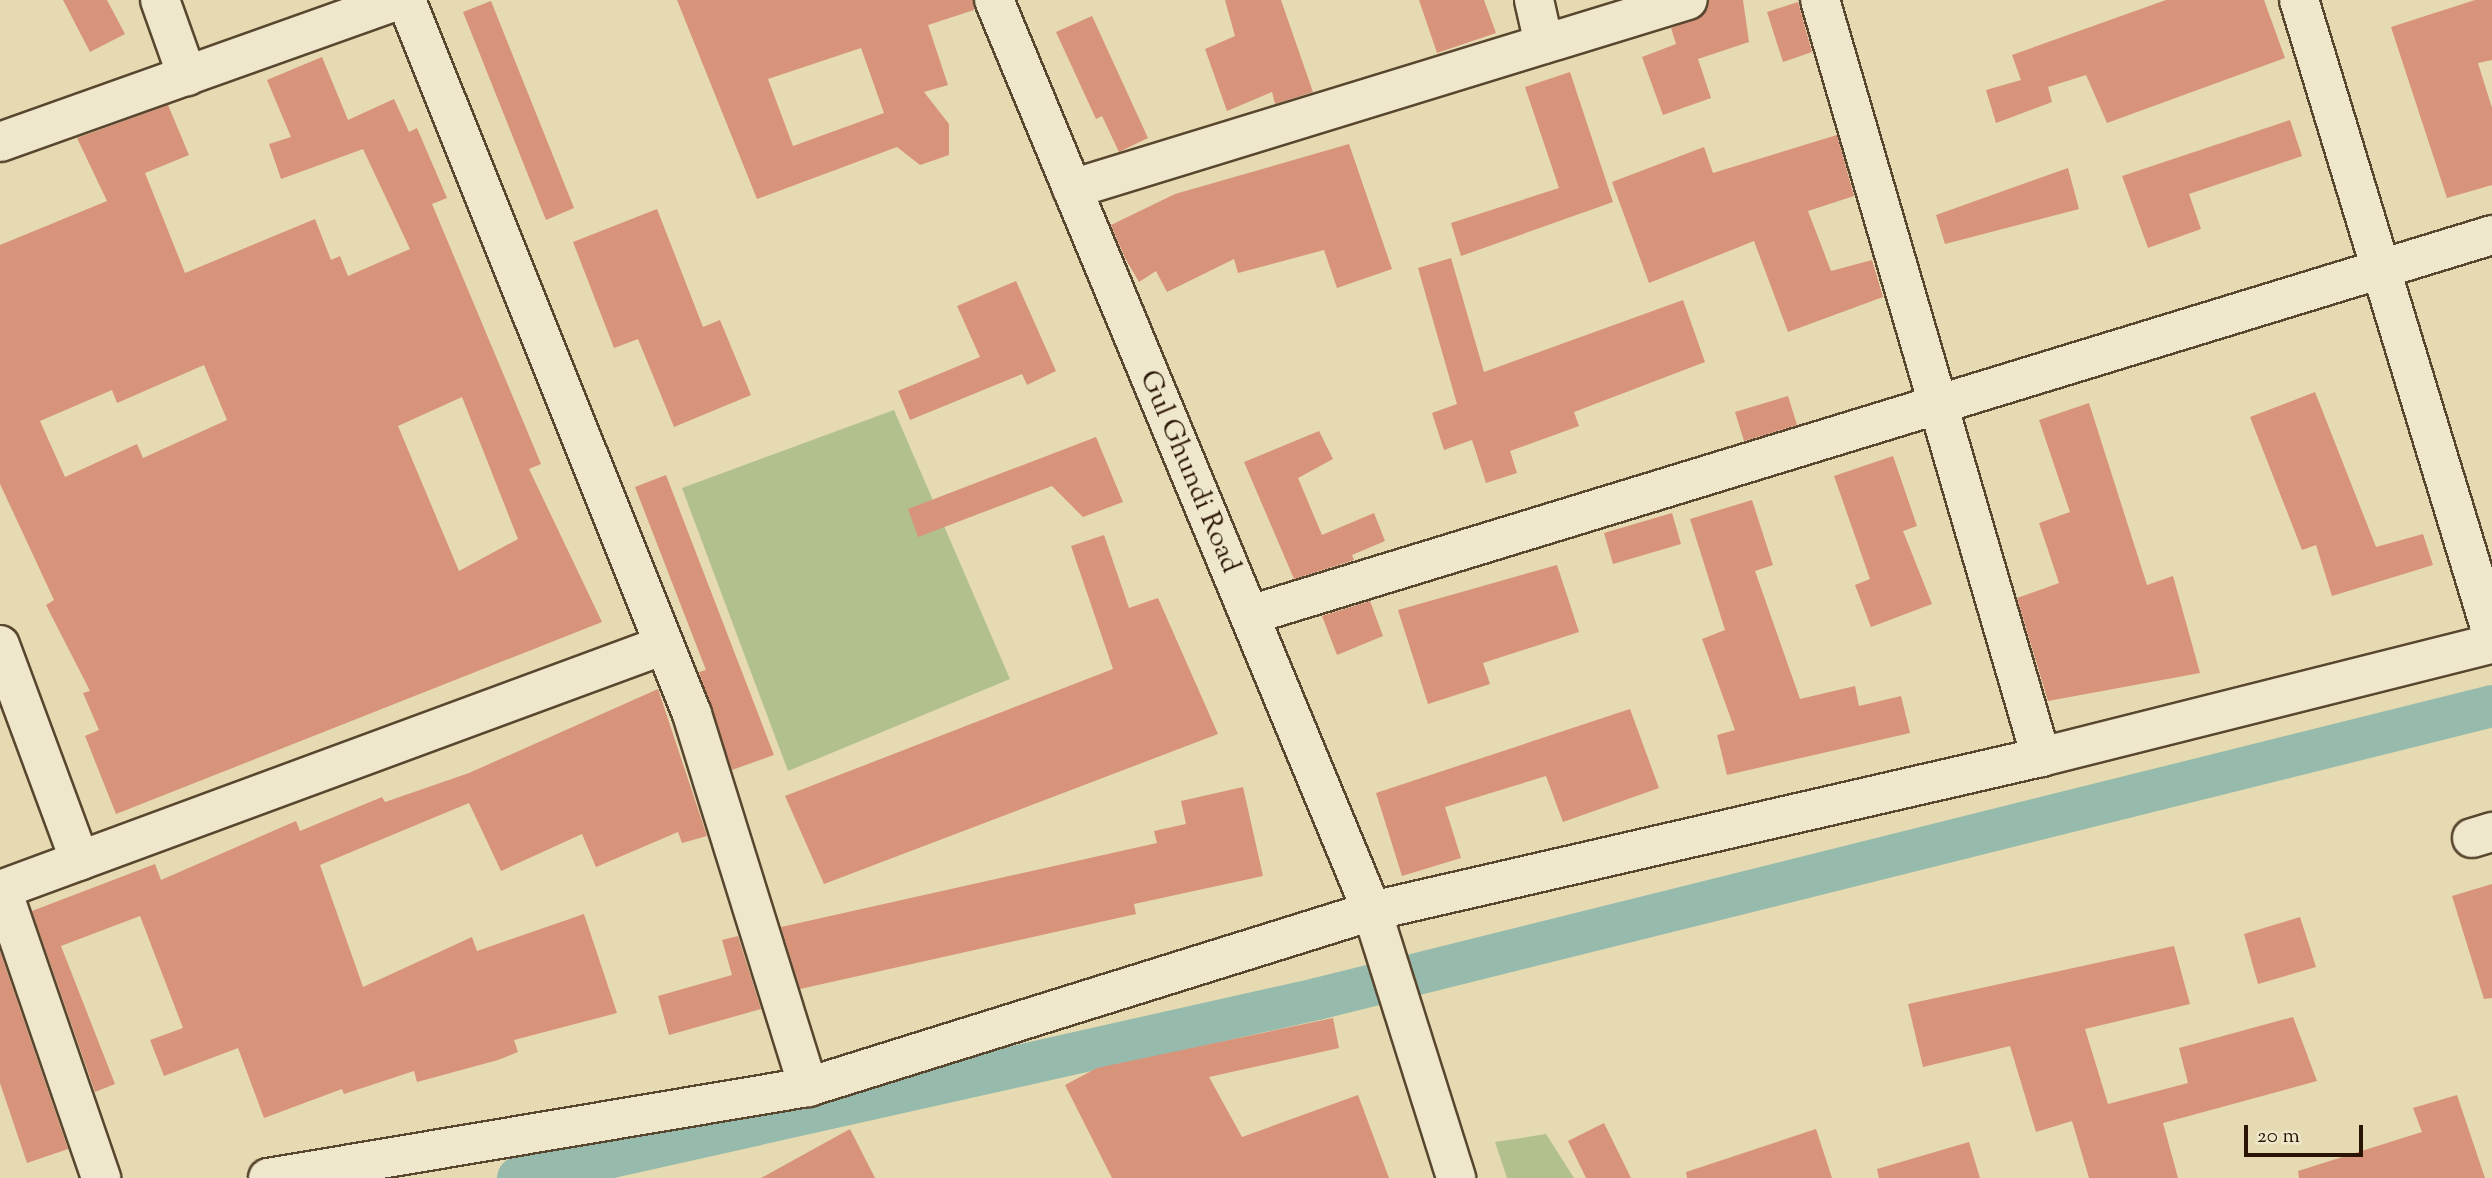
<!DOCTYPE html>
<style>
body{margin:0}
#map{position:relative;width:2492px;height:1178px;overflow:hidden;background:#e5dab1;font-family:"Sorts Mill Goudy",serif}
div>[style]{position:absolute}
.green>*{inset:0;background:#b2c08e}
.canal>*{height:42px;margin:-21px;padding:0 21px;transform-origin:21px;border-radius:21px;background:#96bbac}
.building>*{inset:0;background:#d8937b}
.roads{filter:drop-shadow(2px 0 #59462f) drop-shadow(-2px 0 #59462f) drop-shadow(0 2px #59462f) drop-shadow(0 -2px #59462f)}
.street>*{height:38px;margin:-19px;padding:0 19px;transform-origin:19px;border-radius:19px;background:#eee7cc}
.secondary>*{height:38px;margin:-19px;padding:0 19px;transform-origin:19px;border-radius:19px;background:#eee7cc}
span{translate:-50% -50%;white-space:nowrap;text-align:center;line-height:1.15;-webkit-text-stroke:5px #eee7cc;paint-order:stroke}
.street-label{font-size:28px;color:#2a1404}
.scale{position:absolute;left:2244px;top:1125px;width:119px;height:32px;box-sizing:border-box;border:4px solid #2a1404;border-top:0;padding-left:9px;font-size:21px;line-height:24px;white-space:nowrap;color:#2a1404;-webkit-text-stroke:5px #eee7cc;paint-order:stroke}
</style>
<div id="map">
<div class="green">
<div style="clip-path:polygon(894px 410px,1010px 679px,788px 771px,682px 488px)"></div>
<div style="clip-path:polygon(1546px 1134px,1574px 1178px,1507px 1178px,1495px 1142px)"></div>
</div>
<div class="canal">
<div style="left:518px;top:1178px;width:819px;rotate:-12.63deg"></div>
<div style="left:1317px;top:999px;width:1211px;rotate:-14deg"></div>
</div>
<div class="building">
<div style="clip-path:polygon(63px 0,107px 0,125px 34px,90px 52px)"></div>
<div style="clip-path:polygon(evenodd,677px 0,973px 0,974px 10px,928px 25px,948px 85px,924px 92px,949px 124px,949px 155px,920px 165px,897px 147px,757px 199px,677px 0,861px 48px,884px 113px,793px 146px,768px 79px,861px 48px)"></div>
<div style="clip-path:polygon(1225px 0,1281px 0,1313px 92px,1275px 104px,1272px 92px,1227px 111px,1205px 49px,1235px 36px)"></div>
<div style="clip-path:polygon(1419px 0,1484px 0,1496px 33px,1437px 53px)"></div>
<div style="clip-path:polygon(1709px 0,1743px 0,1749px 42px,1698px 59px,1711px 98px,1663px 115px,1642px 57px,1676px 44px,1671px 28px,1703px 15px)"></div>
<div style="clip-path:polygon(2166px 0,2264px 0,2285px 58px,2107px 123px,2086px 75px,2048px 87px,2052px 102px,1996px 123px,1986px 90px,2021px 80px,2012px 55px)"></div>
<div style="clip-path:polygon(2475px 0,2492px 0,2492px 60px,2478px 63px,2492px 108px,2492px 185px,2447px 198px,2391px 27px)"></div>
<div style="clip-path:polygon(491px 1px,574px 208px,546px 220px,463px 12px)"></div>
<div style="clip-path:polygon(1798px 2px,1812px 52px,1783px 62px,1767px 12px)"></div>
<div style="clip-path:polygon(1092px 16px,1148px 138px,1119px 152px,1102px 116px,1096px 119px,1056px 32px)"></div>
<div style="clip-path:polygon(evenodd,322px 57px,348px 120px,394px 99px,409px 132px,417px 128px,447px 198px,432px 204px,541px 464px,529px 469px,602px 622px,116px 814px,85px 736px,99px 730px,83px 693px,90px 691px,46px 605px,54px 600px,0 484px,0 245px,107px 201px,77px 138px,168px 105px,189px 155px,145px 173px,185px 273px,315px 219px,331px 260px,340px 256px,348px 276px,410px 249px,363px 149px,281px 179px,269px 144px,291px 137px,267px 80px,322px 57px,204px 365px,227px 420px,143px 458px,137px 444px,65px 477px,40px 421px,112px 390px,117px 403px,204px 365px,322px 57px,462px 397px,518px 539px,459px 571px,398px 426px,462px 397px)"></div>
<div style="clip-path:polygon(1570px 72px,1613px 202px,1461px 256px,1451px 223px,1559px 188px,1525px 87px)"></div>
<div style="clip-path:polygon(2290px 120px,2302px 156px,2189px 194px,2201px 229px,2148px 248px,2122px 176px)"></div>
<div style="clip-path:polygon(1837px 135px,1854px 196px,1808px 211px,1831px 271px,1872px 260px,1883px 297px,1788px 332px,1754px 241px,1649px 283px,1612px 182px,1704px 147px,1713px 173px)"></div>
<div style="clip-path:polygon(1349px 144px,1392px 269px,1337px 288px,1324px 250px,1238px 273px,1234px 259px,1167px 292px,1156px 271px,1139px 282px,1125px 258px,1111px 225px,1175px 194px)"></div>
<div style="clip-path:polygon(2068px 168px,2079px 209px,1945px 244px,1936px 215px)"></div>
<div style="clip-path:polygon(657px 209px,703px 327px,720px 320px,751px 395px,674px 427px,638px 339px,614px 348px,573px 242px)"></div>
<div style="clip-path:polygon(1451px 258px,1484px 372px,1683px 300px,1705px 362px,1574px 412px,1579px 426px,1510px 451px,1517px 473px,1486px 483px,1472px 440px,1444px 450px,1432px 413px,1457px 404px,1418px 268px)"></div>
<div style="clip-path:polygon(1016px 281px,1056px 371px,1027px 385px,1022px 374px,910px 420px,898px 391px,980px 357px,957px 306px)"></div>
<div style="clip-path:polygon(2315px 392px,2376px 547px,2423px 534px,2433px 565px,2332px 596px,2316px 545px,2302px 550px,2250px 417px)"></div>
<div style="clip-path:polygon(1788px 396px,1797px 425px,1744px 441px,1735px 412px)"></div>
<div style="clip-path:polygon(2089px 403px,2147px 585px,2173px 576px,2200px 673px,2048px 701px,2017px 598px,2059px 583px,2039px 523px,2070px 512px,2039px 420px)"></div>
<div style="clip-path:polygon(1319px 431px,1333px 459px,1298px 478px,1322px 535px,1374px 513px,1385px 541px,1352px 555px,1354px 560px,1294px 579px,1244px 462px)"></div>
<div style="clip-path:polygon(1096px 437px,1123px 502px,1083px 517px,1052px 486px,918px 537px,908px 509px)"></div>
<div style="clip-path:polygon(1893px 456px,1917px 526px,1903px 531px,1932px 604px,1871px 627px,1855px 585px,1870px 579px,1834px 476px)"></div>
<div style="clip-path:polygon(666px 475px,774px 755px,732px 770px,699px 672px,706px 670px,635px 487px)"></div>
<div style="clip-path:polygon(1752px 500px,1773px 565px,1755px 571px,1800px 699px,1855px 686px,1859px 706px,1901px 696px,1910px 733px,1727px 775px,1717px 735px,1735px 730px,1702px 639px,1725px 630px,1690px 519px)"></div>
<div style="clip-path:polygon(1672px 513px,1681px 544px,1613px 564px,1604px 533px)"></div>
<div style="clip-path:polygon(1104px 535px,1129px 608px,1158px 598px,1218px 734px,824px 884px,785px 796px,1113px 669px,1071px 546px)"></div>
<div style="clip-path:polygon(1557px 565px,1579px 632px,1483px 663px,1490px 684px,1428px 704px,1398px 610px)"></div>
<div style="clip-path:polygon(1370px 601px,1383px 636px,1337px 655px,1322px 616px)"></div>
<div style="clip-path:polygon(658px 689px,707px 836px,682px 843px,678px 832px,596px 867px,582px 834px,501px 871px,469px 803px,320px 865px,363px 987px,472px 937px,477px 951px,584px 914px,617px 1013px,514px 1040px,518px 1052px,498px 1060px,417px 1082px,414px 1071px,344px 1094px,342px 1089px,264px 1118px,238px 1048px,164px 1076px,150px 1040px,183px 1028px,140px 916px,61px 946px,115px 1084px,95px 1092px,32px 911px,155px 864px,161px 880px,296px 821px,300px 831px,382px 797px,385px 802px,469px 773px)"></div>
<div style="clip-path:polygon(1630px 709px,1659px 788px,1563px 822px,1546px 776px,1445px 807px,1461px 858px,1402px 876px,1376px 793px)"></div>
<div style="clip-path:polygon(1243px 787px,1263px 876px,1134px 904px,1136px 914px,800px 989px,781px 927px,1157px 843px,1154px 831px,1186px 824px,1181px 801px)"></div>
<div style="clip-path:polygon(2492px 884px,2492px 998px,2484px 999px,2452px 896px)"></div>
<div style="clip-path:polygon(2300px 917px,2316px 967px,2258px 984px,2244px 934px)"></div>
<div style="clip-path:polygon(738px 936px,761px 1009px,669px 1035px,658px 996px,732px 975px,722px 940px)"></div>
<div style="clip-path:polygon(2174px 946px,2190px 1004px,2085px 1029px,2108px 1104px,2188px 1083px,2179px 1048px,2293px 1017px,2317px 1081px,2163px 1123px,2178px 1178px,2089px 1178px,2072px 1121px,2036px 1132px,2010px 1046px,1923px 1067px,1908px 1004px)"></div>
<div style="clip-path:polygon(0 951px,68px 1149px,27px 1163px,0 1083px)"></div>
<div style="clip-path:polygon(1333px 1018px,1339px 1048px,1209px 1077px,1242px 1137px,1358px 1095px,1389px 1178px,1112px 1178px,1065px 1085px,1097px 1068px)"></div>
<div style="clip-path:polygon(2457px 1095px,2485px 1178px,2299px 1178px,2298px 1171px,2422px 1132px,2413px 1108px)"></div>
<div style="clip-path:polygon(1604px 1123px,1631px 1178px,1586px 1178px,1568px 1141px)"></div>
<div style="clip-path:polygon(850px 1129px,875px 1178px,761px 1178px)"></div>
<div style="clip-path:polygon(1816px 1129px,1832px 1178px,1687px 1178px,1686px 1172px)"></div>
<div style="clip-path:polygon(1969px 1142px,1980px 1178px,1879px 1178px,1877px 1169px)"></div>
</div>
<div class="roads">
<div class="street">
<div style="left:160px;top:0;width:81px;rotate:70.4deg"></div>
<div style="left:406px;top:0;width:769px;rotate:68.17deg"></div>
<div style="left:692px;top:714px;width:391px;rotate:72.7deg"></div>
<div style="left:1534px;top:0;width:45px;rotate:77.2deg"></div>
<div style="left:1820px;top:0;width:789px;rotate:73.73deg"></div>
<div style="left:2299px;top:0;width:663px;rotate:73.07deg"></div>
<div style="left:0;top:142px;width:424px;rotate:-19.6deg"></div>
<div style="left:1072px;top:189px;width:644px;rotate:-17.06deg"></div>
<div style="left:1250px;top:615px;width:1299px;rotate:-17.01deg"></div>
<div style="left:0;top:645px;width:230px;rotate:69.7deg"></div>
<div style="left:2472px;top:838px;width:21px;rotate:-17deg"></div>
<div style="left:0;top:890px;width:708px;rotate:-20.25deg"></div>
<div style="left:2px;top:890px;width:305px;rotate:71deg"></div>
<div style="left:268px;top:1178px;width:548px;rotate:-9.57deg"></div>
<div style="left:808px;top:1087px;width:591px;rotate:-17.33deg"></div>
<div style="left:1372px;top:911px;width:686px;rotate:-12.96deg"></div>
<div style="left:2041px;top:757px;width:465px;rotate:-14.1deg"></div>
</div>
<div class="secondary">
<div style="left:994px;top:0;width:986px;rotate:67.47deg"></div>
<div style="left:1372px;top:911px;width:280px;rotate:72.5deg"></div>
</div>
</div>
<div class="street-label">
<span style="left:1189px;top:472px;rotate:67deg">Gul Ghundi Road</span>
</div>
<div class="scale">20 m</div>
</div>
